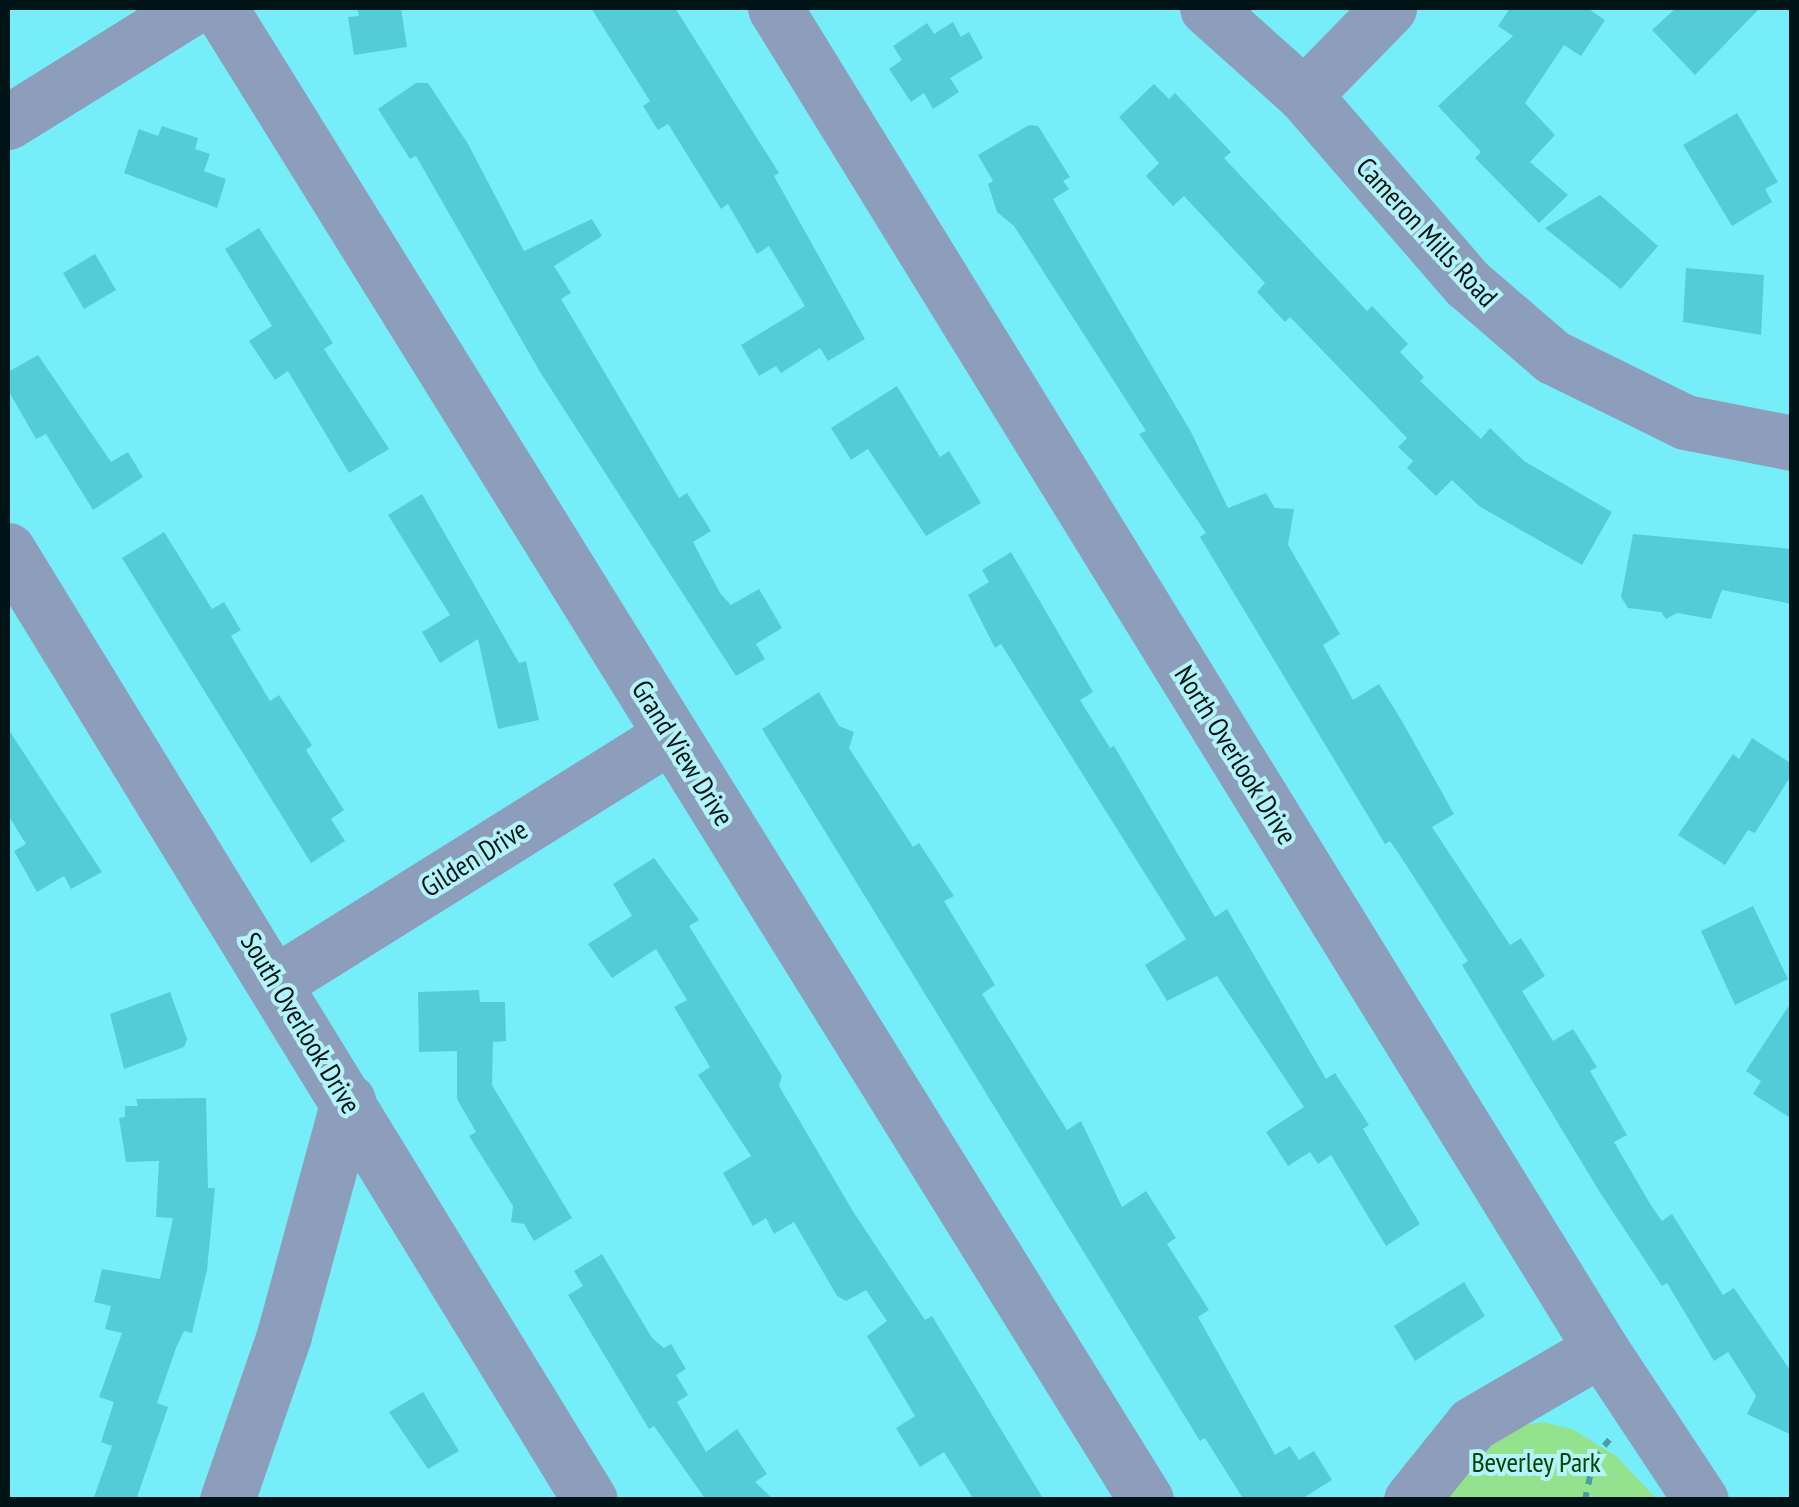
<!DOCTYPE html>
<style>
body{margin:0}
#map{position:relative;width:1799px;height:1507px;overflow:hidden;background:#76eef9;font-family:"PT Sans Narrow",sans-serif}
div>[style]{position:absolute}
.green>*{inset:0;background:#93e38e}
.building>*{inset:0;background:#52cdd7}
.path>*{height:6px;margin-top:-3px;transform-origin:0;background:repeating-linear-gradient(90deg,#4b9ea6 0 8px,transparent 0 16px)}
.minor>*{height:55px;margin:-27.5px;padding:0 27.5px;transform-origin:27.5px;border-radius:27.5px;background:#8d9dbc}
span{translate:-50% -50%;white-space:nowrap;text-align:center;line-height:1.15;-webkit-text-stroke:8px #b3f4f9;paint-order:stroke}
.street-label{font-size:28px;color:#001417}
.park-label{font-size:28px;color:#044205}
.frame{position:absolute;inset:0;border:10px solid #001417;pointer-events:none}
</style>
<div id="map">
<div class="green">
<div style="clip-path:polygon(1543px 1422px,1572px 1429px,1616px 1456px,1657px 1499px,1446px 1500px,1465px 1464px,1512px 1427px)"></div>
</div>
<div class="building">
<div style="clip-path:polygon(357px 8px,401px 8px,407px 47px,354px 55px,348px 17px,359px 16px)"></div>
<div style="clip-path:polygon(591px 8px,675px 8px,779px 173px,774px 176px,865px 339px,828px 361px,820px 348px,781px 373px,776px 366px,759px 376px,741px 345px,805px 306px,769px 246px,757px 254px,728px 204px,721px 209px,668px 124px,658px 130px,643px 106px,650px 101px)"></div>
<div style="clip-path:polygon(1510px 8px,1587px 8px,1605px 20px,1581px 56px,1564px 45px,1525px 103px,1555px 135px,1530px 162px,1568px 195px,1539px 223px,1475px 158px,1481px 152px,1438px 106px,1513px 36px,1498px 26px)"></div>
<div style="clip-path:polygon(1676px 8px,1760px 8px,1695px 75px,1652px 30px)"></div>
<div style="clip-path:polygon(953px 22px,961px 37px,969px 32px,983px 58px,950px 78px,959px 92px,933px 109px,924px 93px,911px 102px,889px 69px,902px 60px,893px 46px,927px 23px,934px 34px)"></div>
<div style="clip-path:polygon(416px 83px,428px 83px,468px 144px,524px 251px,592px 219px,602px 236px,554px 266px,571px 293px,561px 299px,679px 498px,687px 493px,711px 531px,693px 542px,720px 593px,731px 605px,759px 589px,782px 628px,756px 644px,765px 659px,736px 676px,540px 372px,416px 156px,410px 159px,378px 109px)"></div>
<div style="clip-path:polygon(1154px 84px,1169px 99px,1175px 93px,1231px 152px,1224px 158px,1367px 311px,1372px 306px,1408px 344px,1400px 352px,1424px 377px,1420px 381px,1481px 439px,1490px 428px,1524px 461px,1612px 512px,1582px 565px,1479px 506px,1452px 480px,1436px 496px,1407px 468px,1413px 461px,1398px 447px,1407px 438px,1290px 317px,1285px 322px,1257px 292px,1265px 283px,1184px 196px,1173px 206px,1146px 176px,1159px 163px,1119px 117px)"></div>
<div style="clip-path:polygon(1737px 113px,1778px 182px,1765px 189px,1772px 202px,1732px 226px,1683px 145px)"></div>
<div style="clip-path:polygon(1029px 125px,1038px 126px,1070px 177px,1063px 181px,1069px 189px,1053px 199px,1191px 432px,1228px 508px,1266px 493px,1275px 508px,1294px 509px,1288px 545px,1340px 634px,1323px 645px,1353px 700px,1379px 684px,1403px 723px,1454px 814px,1432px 827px,1510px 945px,1521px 938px,1545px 976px,1522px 991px,1553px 1041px,1573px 1029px,1597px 1067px,1590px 1071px,1627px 1135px,1614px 1142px,1652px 1207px,1662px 1221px,1672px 1214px,1723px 1295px,1734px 1288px,1792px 1373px,1792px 1435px,1747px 1414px,1756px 1396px,1728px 1352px,1714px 1361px,1667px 1283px,1662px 1286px,1601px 1194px,1462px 965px,1468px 961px,1399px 854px,1390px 841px,1385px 844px,1200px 537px,1206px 533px,1139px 434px,1146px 431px,1014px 226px,997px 212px,988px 184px,993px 181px,978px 155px)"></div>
<div style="clip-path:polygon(162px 126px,198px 138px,195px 149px,210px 154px,204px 171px,226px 179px,217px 208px,124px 173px,139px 129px,158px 136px)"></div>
<div style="clip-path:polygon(1600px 195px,1658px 246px,1621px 289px,1545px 228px)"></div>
<div style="clip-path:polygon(259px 228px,333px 343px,324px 349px,389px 449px,349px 473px,288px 371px,275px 380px,249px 341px,272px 326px,225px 249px)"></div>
<div style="clip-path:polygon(95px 254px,116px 290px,84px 309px,63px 273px)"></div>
<div style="clip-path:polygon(1686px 268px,1764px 275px,1761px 335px,1683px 322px)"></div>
<div style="clip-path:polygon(38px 355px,111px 462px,128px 452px,143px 477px,93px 510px,46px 434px,36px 439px,8px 390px,8px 372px)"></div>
<div style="clip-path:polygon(897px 386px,940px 457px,949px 451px,981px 503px,926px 536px,868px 449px,851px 460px,831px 428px)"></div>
<div style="clip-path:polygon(422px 494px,519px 663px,526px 661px,539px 720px,498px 729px,478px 639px,440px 663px,422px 632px,450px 615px,388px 515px)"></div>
<div style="clip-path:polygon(164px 532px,212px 609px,224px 602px,241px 630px,231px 636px,270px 701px,279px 695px,312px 745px,306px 750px,344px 810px,331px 819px,345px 841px,311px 863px,122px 558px)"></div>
<div style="clip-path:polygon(1633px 534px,1792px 549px,1792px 604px,1722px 590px,1711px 619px,1677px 613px,1666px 619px,1661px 612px,1628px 608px,1621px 597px)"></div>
<div style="clip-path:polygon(1011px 552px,1093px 692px,1080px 700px,1110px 748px,1114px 746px,1215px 917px,1227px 909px,1326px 1079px,1335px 1073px,1369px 1125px,1363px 1129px,1420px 1224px,1386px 1246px,1331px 1155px,1318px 1164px,1310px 1152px,1288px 1166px,1266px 1132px,1304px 1107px,1217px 976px,1167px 1001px,1145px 965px,1186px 939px,1001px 644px,995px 648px,968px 595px,989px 582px,982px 570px)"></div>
<div style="clip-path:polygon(819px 692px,839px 726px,854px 732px,849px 748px,913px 847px,919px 843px,954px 896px,944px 901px,995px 985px,982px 994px,1067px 1130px,1081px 1121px,1122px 1207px,1146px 1191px,1176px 1238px,1167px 1244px,1209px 1310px,1198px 1317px,1275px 1455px,1290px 1446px,1299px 1460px,1314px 1451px,1332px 1480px,1300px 1500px,1244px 1500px,1205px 1438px,1200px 1441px,762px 729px)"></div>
<div style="clip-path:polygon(8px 729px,102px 872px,71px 889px,64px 876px,37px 892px,14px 851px,26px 844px,8px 815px)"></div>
<div style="clip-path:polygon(1752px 738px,1792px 764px,1792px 774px,1755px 833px,1748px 830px,1725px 865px,1678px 835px,1733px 754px,1739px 759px)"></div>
<div style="clip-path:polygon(654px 858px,699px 920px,689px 926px,782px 1076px,779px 1086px,854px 1213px,925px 1320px,932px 1316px,1044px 1500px,974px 1500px,944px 1452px,920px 1467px,896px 1428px,915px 1416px,867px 1336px,887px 1321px,866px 1290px,846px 1301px,837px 1296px,794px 1222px,774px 1234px,766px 1218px,753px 1226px,723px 1173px,751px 1156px,698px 1075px,710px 1067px,674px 1007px,687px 1000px,656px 949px,612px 978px,588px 944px,632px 916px,613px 884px)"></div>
<div style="clip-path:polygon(1753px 906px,1788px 979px,1735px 1005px,1701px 931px)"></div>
<div style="clip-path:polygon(479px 990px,480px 1002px,505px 1002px,506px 1041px,493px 1042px,492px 1085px,572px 1218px,534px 1241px,524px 1224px,511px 1222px,513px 1206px,469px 1136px,476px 1132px,457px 1099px,457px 1051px,419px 1052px,418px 992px)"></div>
<div style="clip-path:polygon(170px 992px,187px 1039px,184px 1047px,124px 1069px,110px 1014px)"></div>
<div style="clip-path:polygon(1792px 1001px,1792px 1119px,1753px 1094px,1761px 1081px,1746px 1071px)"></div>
<div style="clip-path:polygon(206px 1098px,208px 1188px,215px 1188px,207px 1270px,192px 1333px,184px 1331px,176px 1348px,157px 1403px,168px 1407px,136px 1500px,93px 1500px,112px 1446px,101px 1442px,114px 1402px,99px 1397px,122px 1333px,105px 1329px,111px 1306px,94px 1302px,102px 1269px,160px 1279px,173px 1218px,156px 1217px,159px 1161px,126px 1162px,119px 1118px,125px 1117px,125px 1106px,138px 1106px,136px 1099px)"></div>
<div style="clip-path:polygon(602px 1254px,652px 1338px,664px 1348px,671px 1344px,686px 1369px,676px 1375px,688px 1395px,677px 1402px,706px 1452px,737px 1429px,767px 1474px,755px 1482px,774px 1500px,706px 1500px,654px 1426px,649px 1429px,568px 1295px,583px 1286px,574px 1271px)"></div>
<div style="clip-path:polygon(1464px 1282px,1485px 1316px,1415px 1361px,1394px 1326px)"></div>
<div style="clip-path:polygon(423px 1392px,459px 1451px,428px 1469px,389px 1412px)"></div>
</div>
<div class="path">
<div style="left:1585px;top:1500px;width:43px;rotate:-77.9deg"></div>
<div style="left:1594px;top:1458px;width:26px;rotate:-50deg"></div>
</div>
<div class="minor">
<div style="left:220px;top:8px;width:1756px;rotate:58.17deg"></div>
<div style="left:775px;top:8px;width:1575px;rotate:58.37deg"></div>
<div style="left:1601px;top:1349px;width:181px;rotate:56.5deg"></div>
<div style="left:1207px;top:8px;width:130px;rotate:41.9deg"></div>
<div style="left:1304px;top:95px;width:250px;rotate:49.1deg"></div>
<div style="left:1468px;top:284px;width:112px;rotate:40.7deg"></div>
<div style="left:1553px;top:357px;width:147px;rotate:26.2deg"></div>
<div style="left:1685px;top:422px;width:109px;rotate:11.1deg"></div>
<div style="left:1304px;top:95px;width:122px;rotate:-45.7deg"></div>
<div style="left:8px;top:122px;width:216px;rotate:-31.9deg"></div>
<div style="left:8px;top:550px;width:1114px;rotate:58.51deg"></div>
<div style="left:276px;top:982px;width:466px;rotate:-32deg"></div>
<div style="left:227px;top:1500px;width:175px;rotate:-70.9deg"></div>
<div style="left:284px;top:1335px;width:243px;rotate:-74.7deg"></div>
<div style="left:1411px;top:1500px;width:97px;rotate:-51.2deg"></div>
<div style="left:1472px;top:1424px;width:149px;rotate:-30.2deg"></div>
</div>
<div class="street-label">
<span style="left:1427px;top:232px;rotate:47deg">Cameron Mills Road</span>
<span style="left:683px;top:753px;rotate:58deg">Grand View Drive</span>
<span style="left:1236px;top:755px;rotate:58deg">North Overlook Drive</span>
<span style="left:474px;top:858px;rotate:-32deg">Gilden Drive</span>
<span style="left:301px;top:1023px;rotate:59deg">South Overlook Drive</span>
</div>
<div class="park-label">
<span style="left:1536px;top:1462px">Beverley Park</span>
</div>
<div class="frame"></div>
</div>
